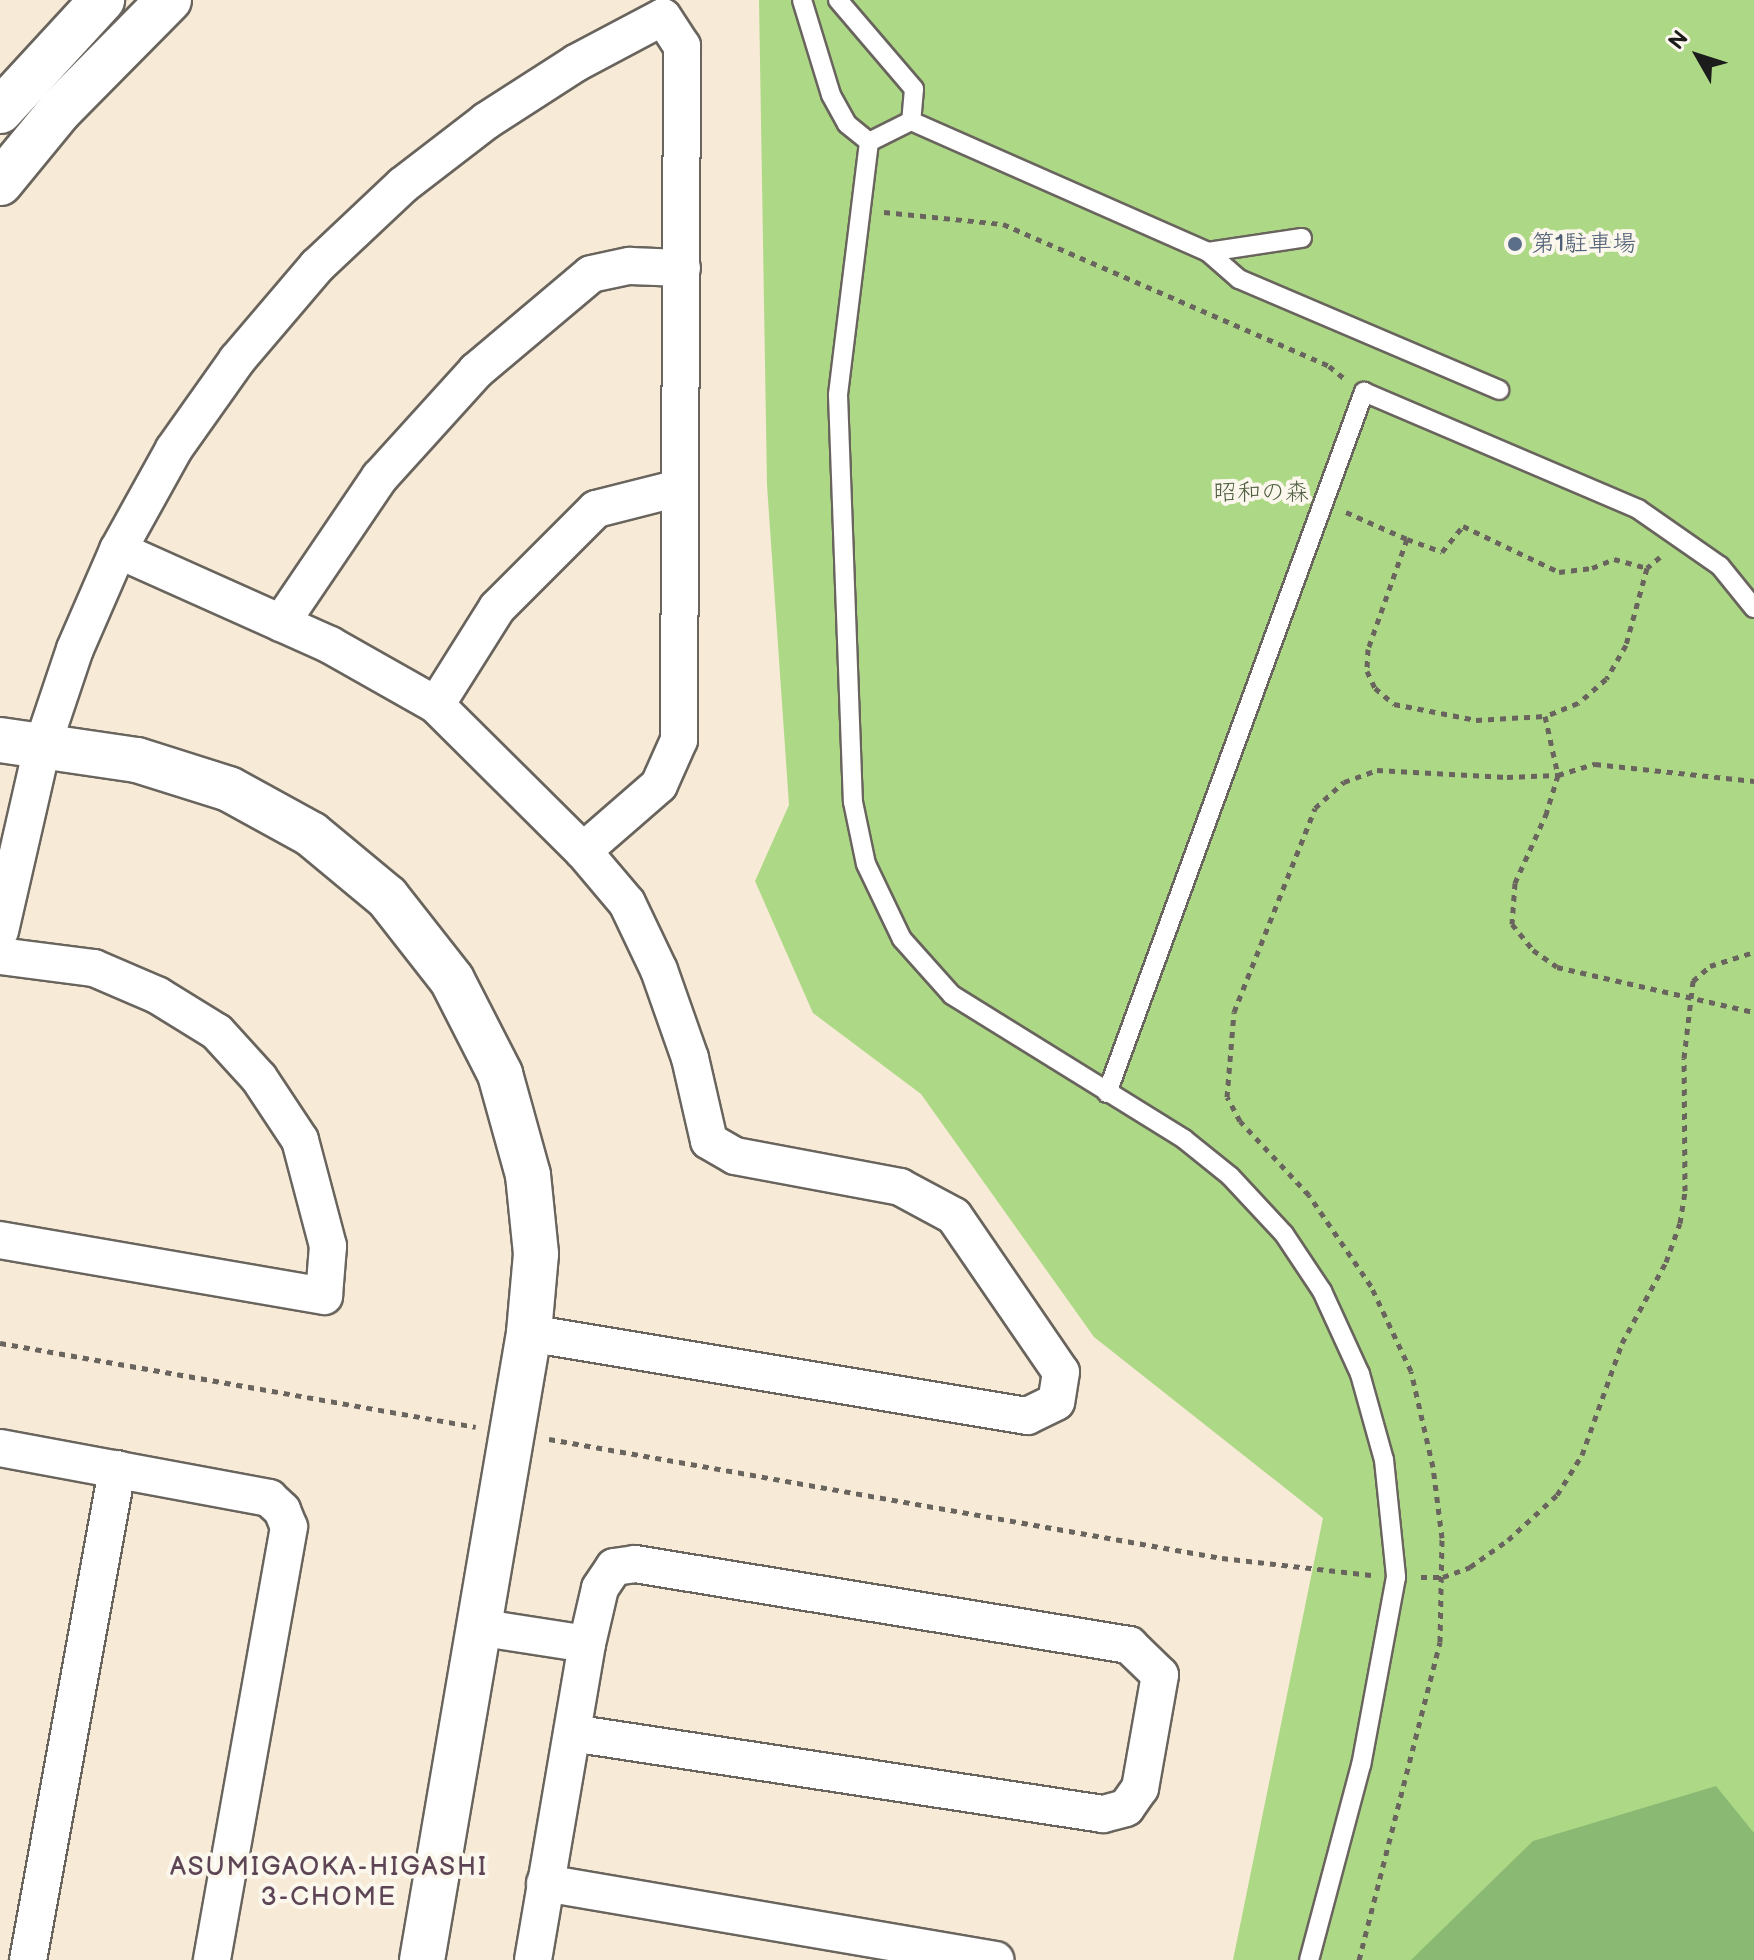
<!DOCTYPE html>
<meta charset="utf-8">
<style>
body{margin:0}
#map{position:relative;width:1754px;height:1960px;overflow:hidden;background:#f7ead6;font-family:"Balsamiq Sans","Klee One",sans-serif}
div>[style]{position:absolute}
.green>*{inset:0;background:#add986}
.forest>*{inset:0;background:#8ab973}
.path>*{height:5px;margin-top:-2.5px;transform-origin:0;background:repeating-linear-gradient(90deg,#69645d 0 6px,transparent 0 12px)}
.roads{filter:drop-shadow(2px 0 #69645d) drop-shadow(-2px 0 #69645d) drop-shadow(0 2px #69645d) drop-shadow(0 -2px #69645d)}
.service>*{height:18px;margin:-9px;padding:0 9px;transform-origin:9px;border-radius:9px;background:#fff}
.minor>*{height:36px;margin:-18px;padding:0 18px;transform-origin:18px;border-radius:18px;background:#fff}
.tertiary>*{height:44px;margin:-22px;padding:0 22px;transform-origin:22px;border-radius:22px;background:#fff}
.dots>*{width:22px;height:22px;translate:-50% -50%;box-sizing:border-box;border:4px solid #fbf7ec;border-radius:50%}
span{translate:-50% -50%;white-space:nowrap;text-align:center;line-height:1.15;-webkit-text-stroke:8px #fbf7ec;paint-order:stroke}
.service-label{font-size:24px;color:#4e5e75}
.left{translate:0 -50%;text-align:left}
.park-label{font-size:24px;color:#4f5e41}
.neighbourhood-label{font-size:26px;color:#5d4555;letter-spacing:2px}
.north{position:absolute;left:1658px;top:16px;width:80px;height:80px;-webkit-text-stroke:6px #fbf7ec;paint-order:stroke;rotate:309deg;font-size:22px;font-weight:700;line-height:32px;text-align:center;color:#1c1c1c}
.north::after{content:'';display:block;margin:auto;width:28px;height:36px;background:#1c1c1c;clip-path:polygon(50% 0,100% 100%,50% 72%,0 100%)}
</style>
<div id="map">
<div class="green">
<div style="clip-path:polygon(759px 0,1754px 0,1754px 1960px,1233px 1960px,1323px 1518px,1094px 1337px,921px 1094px,813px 1013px,755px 881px,789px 805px,767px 485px)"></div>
</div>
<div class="forest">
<div style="clip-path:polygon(1716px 1786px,1754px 1833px,1754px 1960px,1411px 1960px,1533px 1841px)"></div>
</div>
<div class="path">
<div style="left:884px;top:212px;width:120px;rotate:5.8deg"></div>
<div style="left:1003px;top:224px;width:356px;rotate:23.5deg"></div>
<div style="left:1329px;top:366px;width:19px;rotate:39deg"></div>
<div style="left:1346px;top:512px;width:67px;rotate:23.9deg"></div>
<div style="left:1407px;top:539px;width:117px;rotate:109.5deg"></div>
<div style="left:1368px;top:649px;width:22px;rotate:93deg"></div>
<div style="left:1367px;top:671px;width:19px;rotate:65deg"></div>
<div style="left:1375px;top:688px;width:25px;rotate:40deg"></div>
<div style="left:1394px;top:704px;width:84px;rotate:11deg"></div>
<div style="left:1476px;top:720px;width:69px;rotate:-3.3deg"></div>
<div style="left:1407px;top:539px;width:37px;rotate:20deg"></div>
<div style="left:1442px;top:552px;width:33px;rotate:-51deg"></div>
<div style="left:1463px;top:526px;width:106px;rotate:25.6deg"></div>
<div style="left:1559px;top:572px;width:33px;rotate:-7deg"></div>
<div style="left:1592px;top:568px;width:24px;rotate:-22deg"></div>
<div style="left:1614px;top:559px;width:34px;rotate:15deg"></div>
<div style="left:1660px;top:557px;width:17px;rotate:140deg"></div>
<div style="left:1647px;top:568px;width:80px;rotate:105.3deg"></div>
<div style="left:1626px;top:645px;width:39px;rotate:120deg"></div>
<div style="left:1606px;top:679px;width:37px;rotate:139deg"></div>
<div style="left:1578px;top:703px;width:35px;rotate:158deg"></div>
<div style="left:1545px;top:716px;width:60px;rotate:77.6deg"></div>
<div style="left:1558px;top:775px;width:39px;rotate:107deg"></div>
<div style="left:1547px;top:812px;width:78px;rotate:114.3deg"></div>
<div style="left:1515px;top:883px;width:41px;rotate:94.2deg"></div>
<div style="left:1512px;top:924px;width:33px;rotate:51deg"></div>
<div style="left:1533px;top:950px;width:29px;rotate:35deg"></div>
<div style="left:1557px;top:967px;width:202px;rotate:12.9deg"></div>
<div style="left:0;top:1343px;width:483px;rotate:10deg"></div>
<div style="left:549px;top:1439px;width:683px;rotate:10.03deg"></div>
<div style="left:1222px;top:1558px;width:150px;rotate:6.5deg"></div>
<div style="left:1421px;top:1577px;width:22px"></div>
<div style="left:1443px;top:1577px;width:29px;rotate:-20deg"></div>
<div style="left:1470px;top:1567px;width:47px;rotate:-35.4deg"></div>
<div style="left:1508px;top:1540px;width:67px;rotate:-42.6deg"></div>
<div style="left:1557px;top:1495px;width:47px;rotate:-58deg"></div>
<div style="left:1582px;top:1455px;width:119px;rotate:-70.3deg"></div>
<div style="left:1622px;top:1343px;width:92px;rotate:-61.5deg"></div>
<div style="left:1666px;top:1262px;width:41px;rotate:-70.3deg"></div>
<div style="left:1680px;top:1223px;width:32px;rotate:-81deg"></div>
<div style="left:1685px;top:1191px;width:133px;rotate:-90.4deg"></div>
<div style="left:1684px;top:1058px;width:78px;rotate:-83.3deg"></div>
<div style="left:1693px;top:981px;width:23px;rotate:-41deg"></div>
<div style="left:1710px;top:966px;width:46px;rotate:-17.7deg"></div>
<div style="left:1359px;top:1960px;width:328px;rotate:-75.7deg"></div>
<div style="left:1440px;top:1642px;width:104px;rotate:-88.9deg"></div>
<div style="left:1442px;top:1538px;width:72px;rotate:-97.2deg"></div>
<div style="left:1433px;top:1467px;width:98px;rotate:-102.9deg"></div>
<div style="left:1411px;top:1371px;width:94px;rotate:-115.2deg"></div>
<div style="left:1371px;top:1286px;width:110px;rotate:-124.3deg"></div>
<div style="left:1309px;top:1195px;width:101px;rotate:-133deg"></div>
<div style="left:1240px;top:1121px;width:27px;rotate:-118deg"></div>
<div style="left:1227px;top:1097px;width:85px;rotate:-85.3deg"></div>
<div style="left:1234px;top:1012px;width:219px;rotate:-68.3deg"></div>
<div style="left:1315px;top:808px;width:39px;rotate:-42deg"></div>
<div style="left:1344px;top:782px;width:35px;rotate:-20deg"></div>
<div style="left:1377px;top:770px;width:130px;rotate:3.1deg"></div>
<div style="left:1507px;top:777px;width:51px;rotate:-2.2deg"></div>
<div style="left:1558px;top:775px;width:39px;rotate:-17deg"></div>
<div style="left:1595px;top:764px;width:160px;rotate:6.1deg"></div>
</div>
<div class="roads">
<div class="service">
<div style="left:802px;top:0;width:99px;rotate:73deg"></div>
<div style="left:831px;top:95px;width:33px;rotate:61deg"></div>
<div style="left:847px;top:124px;width:28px;rotate:39deg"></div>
<div style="left:838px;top:0;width:117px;rotate:49.5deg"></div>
<div style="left:914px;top:89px;width:32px;rotate:95deg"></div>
<div style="left:911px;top:121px;width:47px;rotate:153.4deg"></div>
<div style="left:911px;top:121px;width:325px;rotate:23.8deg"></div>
<div style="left:1208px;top:252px;width:41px;rotate:41.1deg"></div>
<div style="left:1239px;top:279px;width:283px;rotate:23.1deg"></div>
<div style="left:869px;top:142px;width:255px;rotate:97deg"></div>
<div style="left:838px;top:395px;width:407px;rotate:87.9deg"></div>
<div style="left:853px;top:802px;width:63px;rotate:78.2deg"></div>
<div style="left:866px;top:864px;width:83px;rotate:64.4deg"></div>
<div style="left:902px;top:939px;width:75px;rotate:48.2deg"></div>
<div style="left:952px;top:995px;width:273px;rotate:31.8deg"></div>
<div style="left:1184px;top:1139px;width:59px;rotate:38.8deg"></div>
<div style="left:1230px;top:1176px;width:79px;rotate:47deg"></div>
<div style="left:1284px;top:1234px;width:69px;rotate:56.3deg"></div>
<div style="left:1322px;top:1291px;width:91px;rotate:65.4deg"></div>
<div style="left:1360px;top:1374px;width:89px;rotate:74.4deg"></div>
<div style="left:1384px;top:1460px;width:118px;rotate:84.1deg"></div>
<div style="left:1396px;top:1577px;width:191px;rotate:100.5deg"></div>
<div style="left:1361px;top:1765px;width:202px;rotate:104.9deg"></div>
<div style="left:1208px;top:252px;width:95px;rotate:-8.5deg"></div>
<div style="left:1107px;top:1093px;width:747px;rotate:-69.87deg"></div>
<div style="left:1364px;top:392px;width:298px;rotate:23.1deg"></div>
<div style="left:1638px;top:509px;width:100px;rotate:34.8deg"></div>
<div style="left:1720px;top:566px;width:54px;rotate:51deg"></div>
</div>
<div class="minor">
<div style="left:118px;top:550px;width:232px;rotate:24.1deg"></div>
<div style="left:330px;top:645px;width:122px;rotate:29.5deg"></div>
<div style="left:436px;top:705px;width:207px;rotate:44.8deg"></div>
<div style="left:583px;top:851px;width:68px;rotate:49.8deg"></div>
<div style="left:627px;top:903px;width:74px;rotate:64.5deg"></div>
<div style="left:659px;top:970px;width:93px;rotate:70.6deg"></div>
<div style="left:690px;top:1058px;width:85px;rotate:77.1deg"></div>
<div style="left:709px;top:1141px;width:30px;rotate:30deg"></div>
<div style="left:735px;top:1156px;width:168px;rotate:10.6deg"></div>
<div style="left:900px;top:1187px;width:61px;rotate:28.2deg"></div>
<div style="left:954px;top:1216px;width:189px;rotate:55.6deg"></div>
<div style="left:1061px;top:1372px;width:30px;rotate:99deg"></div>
<div style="left:1056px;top:1402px;width:32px;rotate:154deg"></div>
<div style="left:1027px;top:1416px;width:505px;rotate:-170.54deg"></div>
<div style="left:281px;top:623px;width:176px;rotate:-55.9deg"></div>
<div style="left:380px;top:477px;width:143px;rotate:-47.8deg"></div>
<div style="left:476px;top:371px;width:150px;rotate:-40.1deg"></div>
<div style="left:591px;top:274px;width:40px;rotate:-12deg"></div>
<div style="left:630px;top:266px;width:52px;rotate:2.2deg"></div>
<div style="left:436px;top:705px;width:115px;rotate:-57.8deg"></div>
<div style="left:497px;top:608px;width:140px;rotate:-45deg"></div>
<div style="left:596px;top:509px;width:86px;rotate:-14.2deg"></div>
<div style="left:0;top:931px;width:189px;rotate:-77.1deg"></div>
<div style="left:42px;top:747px;width:103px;rotate:-71.4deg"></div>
<div style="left:75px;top:649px;width:108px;rotate:-66.5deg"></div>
<div style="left:118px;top:550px;width:115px;rotate:-61deg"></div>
<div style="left:174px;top:449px;width:109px;rotate:-54.7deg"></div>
<div style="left:237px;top:360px;width:123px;rotate:-49.6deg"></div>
<div style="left:317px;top:266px;width:118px;rotate:-43.3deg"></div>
<div style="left:403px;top:185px;width:105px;rotate:-37.6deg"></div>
<div style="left:486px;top:121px;width:107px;rotate:-32.8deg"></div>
<div style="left:576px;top:63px;width:98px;rotate:-27.9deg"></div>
<div style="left:663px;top:17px;width:35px;rotate:57deg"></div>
<div style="left:682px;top:46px;width:694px;rotate:90.25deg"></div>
<div style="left:679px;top:740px;width:49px;rotate:114deg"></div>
<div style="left:659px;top:785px;width:101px;rotate:139deg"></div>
<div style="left:0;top:956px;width:95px;rotate:7.3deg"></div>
<div style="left:94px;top:968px;width:69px;rotate:23.2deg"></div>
<div style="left:157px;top:995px;width:70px;rotate:31.7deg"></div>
<div style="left:217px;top:1032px;width:62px;rotate:47.6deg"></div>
<div style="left:259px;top:1078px;width:74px;rotate:56.5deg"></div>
<div style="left:300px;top:1140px;width:110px;rotate:75.2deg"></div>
<div style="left:328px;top:1246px;width:50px;rotate:94.6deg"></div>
<div style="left:324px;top:1296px;width:329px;rotate:-170.2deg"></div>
<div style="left:0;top:1448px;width:274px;rotate:10.5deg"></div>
<div style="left:269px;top:1498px;width:18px;rotate:43deg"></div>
<div style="left:282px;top:1510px;width:18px;rotate:68deg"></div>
<div style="left:289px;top:1527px;width:440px;rotate:100.1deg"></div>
<div style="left:477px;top:1627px;width:111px;rotate:8.8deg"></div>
<div style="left:545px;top:1883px;width:457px;rotate:9.7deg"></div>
<div style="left:28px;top:1960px;width:499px;rotate:-79.7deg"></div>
<div style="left:533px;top:1960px;width:321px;rotate:-80.3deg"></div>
<div style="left:587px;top:1644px;width:57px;rotate:-76.9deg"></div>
<div style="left:600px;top:1588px;width:25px;rotate:-56deg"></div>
<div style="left:614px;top:1567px;width:21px;rotate:-8deg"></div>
<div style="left:635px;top:1564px;width:501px;rotate:9.31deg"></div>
<div style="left:1129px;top:1645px;width:43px;rotate:44.1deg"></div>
<div style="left:1160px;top:1675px;width:115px;rotate:100deg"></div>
<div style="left:1140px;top:1788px;width:24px;rotate:125deg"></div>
<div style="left:1126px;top:1808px;width:24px;rotate:165deg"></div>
<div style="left:1103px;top:1814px;width:537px;rotate:-171.33deg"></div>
</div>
<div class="tertiary">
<div style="left:0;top:111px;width:151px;rotate:-47.4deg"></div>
<div style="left:0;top:183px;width:94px;rotate:-50.6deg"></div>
<div style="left:60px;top:110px;width:155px;rotate:-45.3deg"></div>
<div style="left:0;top:740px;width:138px;rotate:8.3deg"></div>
<div style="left:137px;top:760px;width:96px;rotate:17.5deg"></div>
<div style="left:229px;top:789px;width:94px;rotate:28.8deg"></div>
<div style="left:311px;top:834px;width:99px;rotate:39.7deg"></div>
<div style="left:387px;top:897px;width:105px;rotate:51.9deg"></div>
<div style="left:452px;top:980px;width:106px;rotate:62.9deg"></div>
<div style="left:500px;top:1074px;width:105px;rotate:74.5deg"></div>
<div style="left:528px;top:1175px;width:79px;rotate:84.2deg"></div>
<div style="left:536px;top:1254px;width:79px;rotate:95.1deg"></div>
<div style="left:529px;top:1333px;width:636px;rotate:99.68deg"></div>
</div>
</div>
<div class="dots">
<div style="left:1515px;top:244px;background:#5c6f8a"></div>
</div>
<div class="service-label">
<span class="left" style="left:1531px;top:244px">第1駐車場</span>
</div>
<div class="park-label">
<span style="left:1261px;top:493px">昭和の森</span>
</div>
<div class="neighbourhood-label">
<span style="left:329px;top:1883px">ASUMIGAOKA-HIGASHI<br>3-CHOME</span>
</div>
<div class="north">N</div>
</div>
